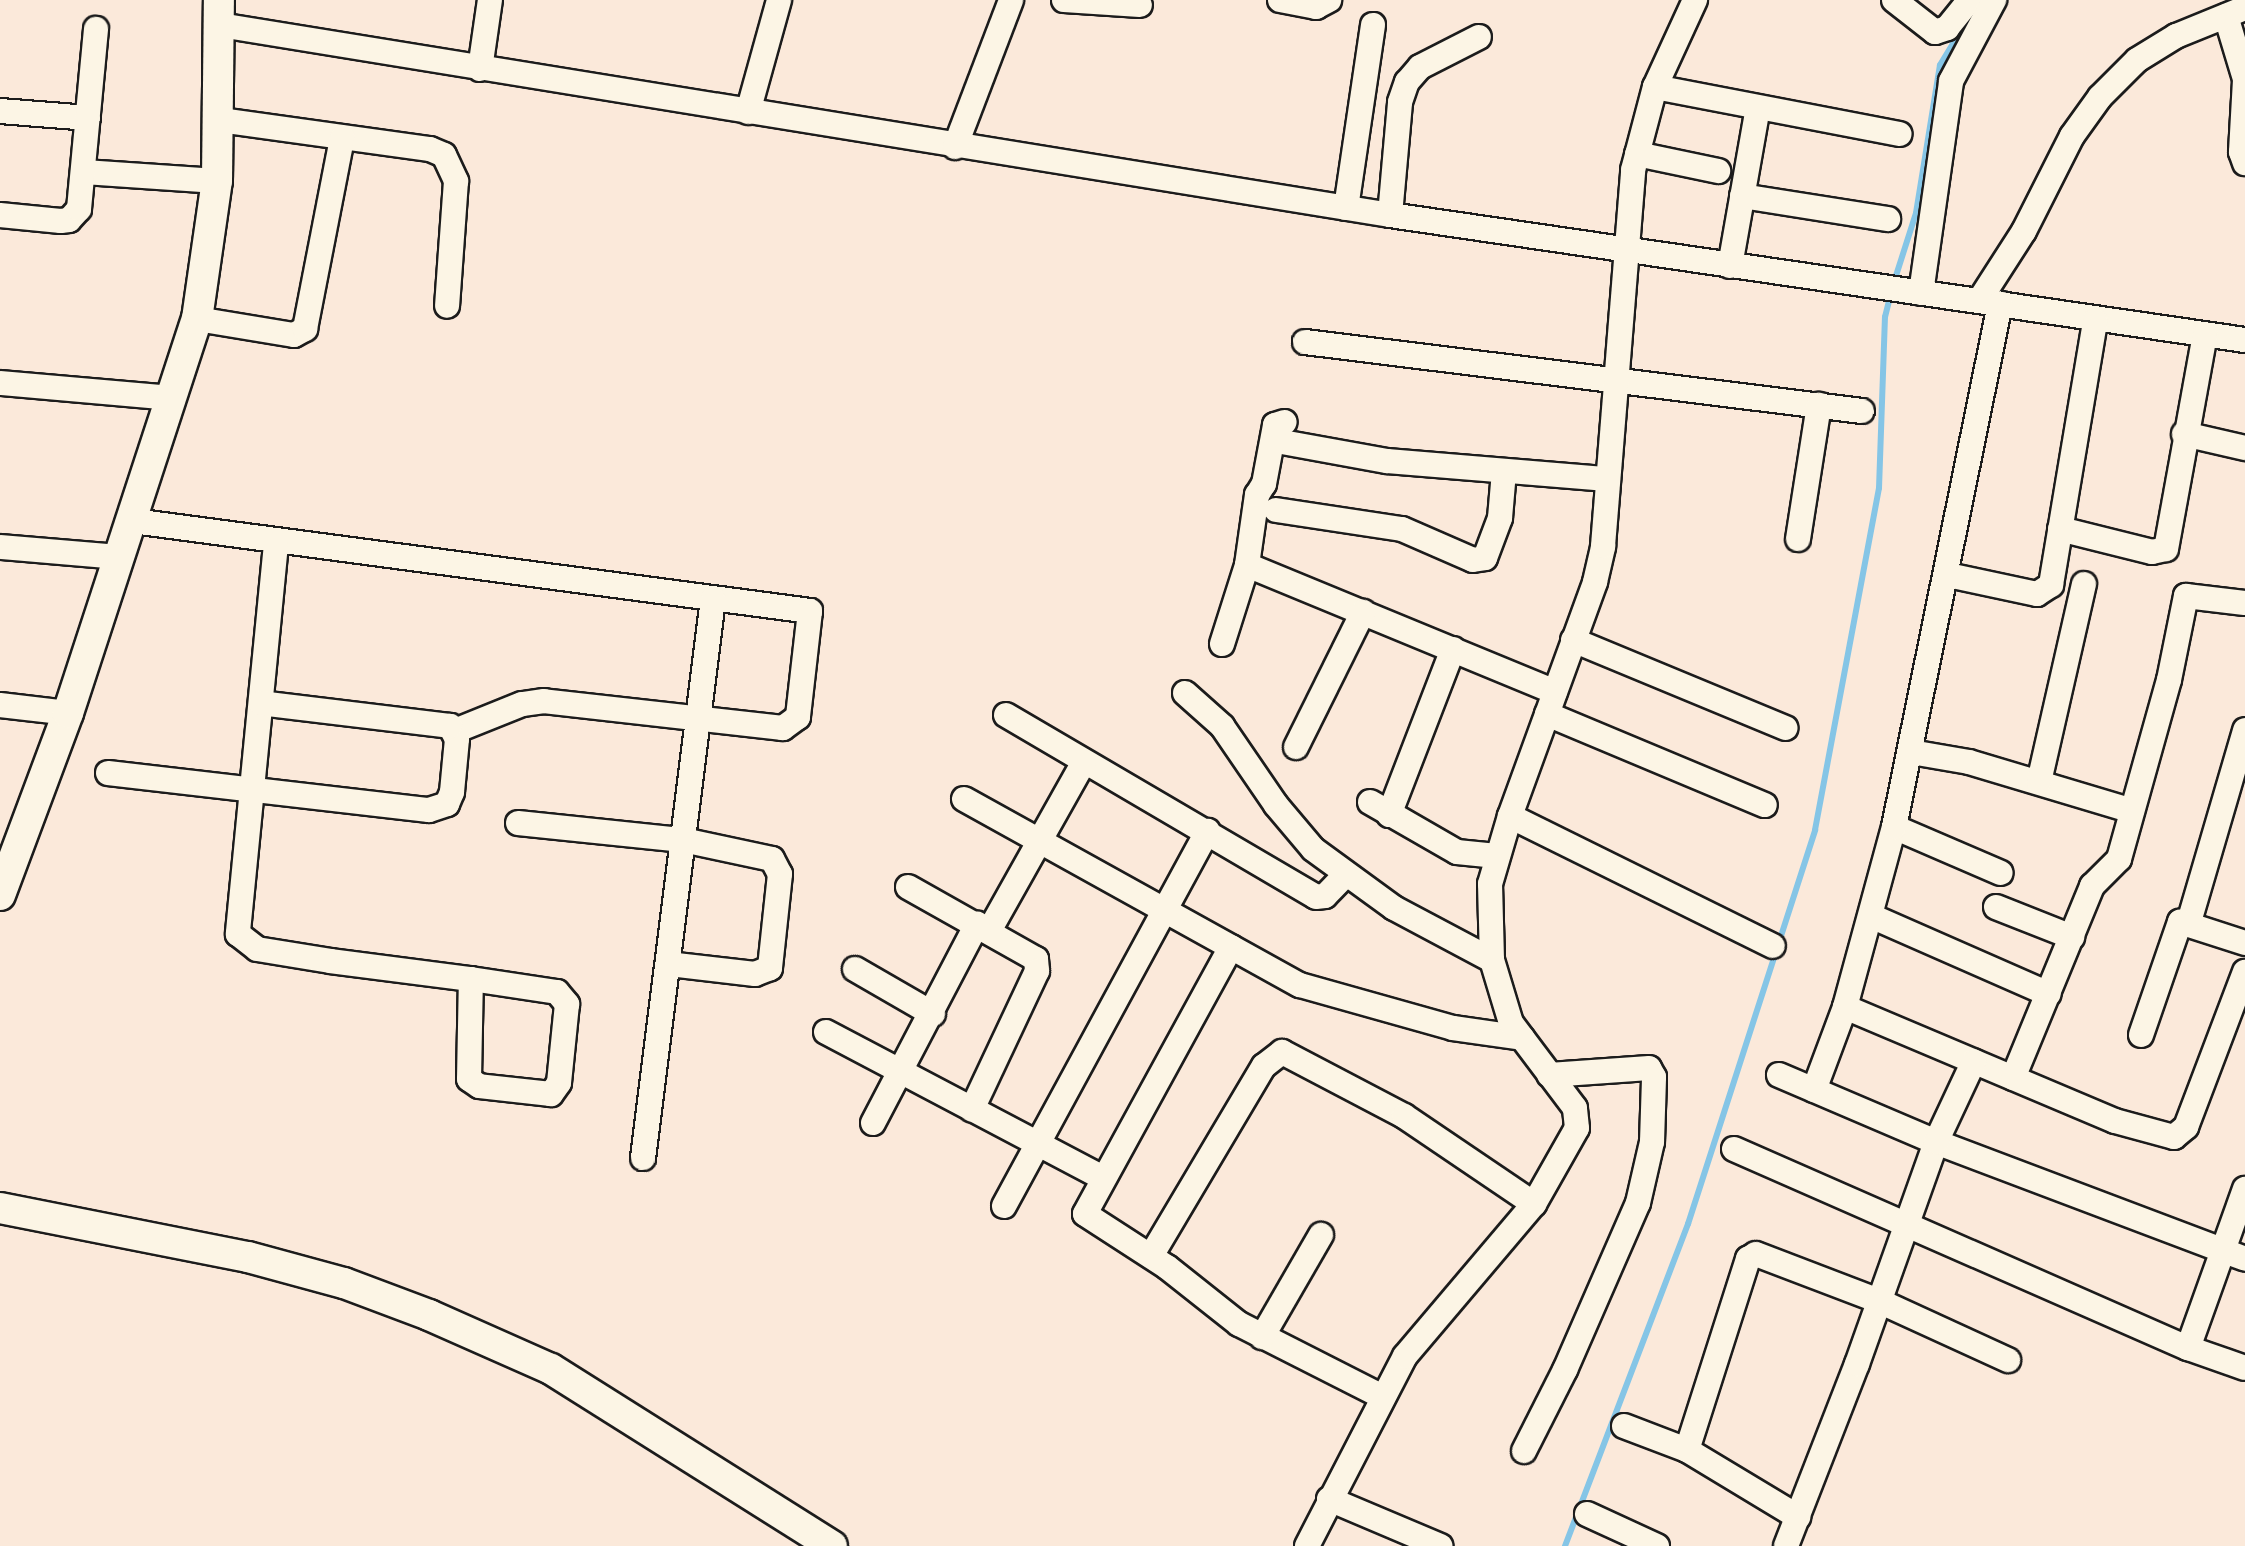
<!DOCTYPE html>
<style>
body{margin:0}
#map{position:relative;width:2245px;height:1546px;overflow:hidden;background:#fbe9da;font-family:Delius,sans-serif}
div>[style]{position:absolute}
.stream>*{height:6px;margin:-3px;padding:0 3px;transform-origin:3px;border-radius:3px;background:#85c5e6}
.roads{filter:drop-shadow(2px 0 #1c1c1c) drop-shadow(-2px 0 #1c1c1c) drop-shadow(0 2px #1c1c1c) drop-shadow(0 -2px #1c1c1c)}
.minor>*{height:24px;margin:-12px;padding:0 12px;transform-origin:12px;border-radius:12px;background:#fcf5e5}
.major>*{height:30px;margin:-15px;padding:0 15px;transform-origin:15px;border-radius:15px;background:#fcf5e5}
span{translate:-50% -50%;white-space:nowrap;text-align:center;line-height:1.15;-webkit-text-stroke:5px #fcf5e5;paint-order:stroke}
</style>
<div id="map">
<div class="stream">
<div style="left:1894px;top:282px;width:72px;rotate:-72.3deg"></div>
<div style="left:1916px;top:213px;width:150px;rotate:-80.8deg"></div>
<div style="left:1940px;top:65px;width:50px;rotate:-58.8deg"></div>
<div style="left:1565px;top:1546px;width:345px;rotate:-69.1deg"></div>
<div style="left:1688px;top:1224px;width:414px;rotate:-72.1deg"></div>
<div style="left:1815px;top:830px;width:348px;rotate:-79.4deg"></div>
<div style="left:1879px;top:488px;width:171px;rotate:-88deg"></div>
<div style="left:1885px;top:317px;width:25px;rotate:-76deg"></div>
</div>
<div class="roads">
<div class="minor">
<div style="left:1064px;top:0;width:76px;rotate:3.8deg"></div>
<div style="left:1280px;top:0;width:37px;rotate:11deg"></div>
<div style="left:1316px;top:7px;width:15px;rotate:-28deg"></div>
<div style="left:1894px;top:0;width:52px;rotate:38deg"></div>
<div style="left:1935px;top:32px;width:13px;rotate:-18deg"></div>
<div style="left:1947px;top:28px;width:36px;rotate:-51deg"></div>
<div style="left:2226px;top:16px;width:66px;rotate:73.2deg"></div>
<div style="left:220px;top:25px;width:1185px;rotate:9.22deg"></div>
<div style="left:1390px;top:215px;width:864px;rotate:8.32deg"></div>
<div style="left:480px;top:69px;width:70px;rotate:-81.8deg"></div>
<div style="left:2245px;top:80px;width:72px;rotate:93.2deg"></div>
<div style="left:2241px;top:152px;width:12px;rotate:70deg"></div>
<div style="left:1655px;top:87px;width:249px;rotate:10.9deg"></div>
<div style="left:0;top:111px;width:88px;rotate:4.5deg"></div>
<div style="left:748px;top:112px;width:116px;rotate:-74.5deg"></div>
<div style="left:220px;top:120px;width:212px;rotate:7.9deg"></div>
<div style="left:430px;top:149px;width:15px;rotate:23deg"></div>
<div style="left:444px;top:155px;width:29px;rotate:65deg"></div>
<div style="left:456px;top:181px;width:125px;rotate:94.1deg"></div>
<div style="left:955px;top:147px;width:157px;rotate:-69.1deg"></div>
<div style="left:1637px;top:154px;width:83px;rotate:11.9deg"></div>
<div style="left:84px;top:172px;width:133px;rotate:3.9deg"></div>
<div style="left:1742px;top:196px;width:148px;rotate:9deg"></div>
<div style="left:1346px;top:208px;width:185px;rotate:-81.6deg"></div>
<div style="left:0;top:215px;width:61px;rotate:5.6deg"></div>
<div style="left:61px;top:221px;width:8px;rotate:-7deg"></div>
<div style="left:69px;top:220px;width:15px;rotate:-48deg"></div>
<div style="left:79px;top:209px;width:181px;rotate:-84.6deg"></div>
<div style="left:1390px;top:215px;width:113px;rotate:-84.9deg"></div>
<div style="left:1400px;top:102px;width:21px;rotate:-71deg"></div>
<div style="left:1407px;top:82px;width:20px;rotate:-49deg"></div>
<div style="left:1420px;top:67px;width:66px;rotate:-27deg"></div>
<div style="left:1730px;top:266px;width:161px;rotate:-80deg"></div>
<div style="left:1921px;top:293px;width:214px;rotate:-81.9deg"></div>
<div style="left:1951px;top:81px;width:92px;rotate:-62deg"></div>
<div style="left:1979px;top:301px;width:83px;rotate:-57.3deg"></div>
<div style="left:2024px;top:231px;width:106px;rotate:-63.2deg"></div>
<div style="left:2072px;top:136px;width:48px;rotate:-54.3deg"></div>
<div style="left:2100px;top:97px;width:52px;rotate:-45deg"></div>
<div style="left:2137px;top:60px;width:46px;rotate:-31.6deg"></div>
<div style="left:2176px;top:36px;width:74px;rotate:-22.1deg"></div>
<div style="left:197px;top:319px;width:98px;rotate:9.4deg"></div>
<div style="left:294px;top:335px;width:13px;rotate:-29deg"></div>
<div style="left:305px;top:329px;width:195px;rotate:-79deg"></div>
<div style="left:1305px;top:342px;width:561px;rotate:7.06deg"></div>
<div style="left:0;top:383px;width:172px;rotate:5deg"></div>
<div style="left:2184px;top:434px;width:63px;rotate:12.9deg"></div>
<div style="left:1282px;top:442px;width:107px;rotate:10.3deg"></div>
<div style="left:1387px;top:461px;width:221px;rotate:4.7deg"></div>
<div style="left:1276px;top:510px;width:127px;rotate:8.6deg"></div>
<div style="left:1402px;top:529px;width:77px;rotate:23.6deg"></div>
<div style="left:1473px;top:560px;width:12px;rotate:-9deg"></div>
<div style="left:1485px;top:558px;width:43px;rotate:-69.4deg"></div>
<div style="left:1500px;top:518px;width:47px;rotate:-85.1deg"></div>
<div style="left:133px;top:521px;width:683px;rotate:7.57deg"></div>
<div style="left:810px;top:611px;width:107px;rotate:96.5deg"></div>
<div style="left:798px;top:717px;width:19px;rotate:144deg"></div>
<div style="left:783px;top:728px;width:241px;rotate:-173.6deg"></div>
<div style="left:544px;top:701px;width:22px;rotate:172deg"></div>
<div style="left:522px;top:704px;width:72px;rotate:158.1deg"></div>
<div style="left:2060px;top:529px;width:95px;rotate:14deg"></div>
<div style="left:2152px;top:552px;width:14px;rotate:-12deg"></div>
<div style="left:2166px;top:549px;width:218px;rotate:-79.7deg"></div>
<div style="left:1798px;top:539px;width:136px;rotate:-81.1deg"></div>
<div style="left:276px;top:544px;width:392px;rotate:95.6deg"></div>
<div style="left:238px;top:934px;width:24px;rotate:38deg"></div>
<div style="left:257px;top:949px;width:74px;rotate:9.3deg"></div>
<div style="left:330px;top:961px;width:142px;rotate:7.3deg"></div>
<div style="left:471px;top:979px;width:87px;rotate:8.6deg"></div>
<div style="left:557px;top:992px;width:16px;rotate:50deg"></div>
<div style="left:567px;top:1004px;width:79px;rotate:95.8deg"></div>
<div style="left:559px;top:1083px;width:14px;rotate:126deg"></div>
<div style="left:551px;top:1094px;width:72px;rotate:-173.7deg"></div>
<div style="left:479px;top:1086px;width:12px;rotate:-145deg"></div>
<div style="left:469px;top:1079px;width:100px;rotate:-88.9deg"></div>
<div style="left:0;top:547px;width:119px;rotate:4.8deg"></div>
<div style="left:1247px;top:565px;width:333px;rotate:22.4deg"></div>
<div style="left:1948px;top:575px;width:91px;rotate:12.1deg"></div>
<div style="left:2037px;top:594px;width:17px;rotate:-33deg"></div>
<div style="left:2051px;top:585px;width:268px;rotate:-80.5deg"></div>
<div style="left:1573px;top:640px;width:230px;rotate:22.5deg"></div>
<div style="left:1222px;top:644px;width:83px;rotate:-72.4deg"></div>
<div style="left:1247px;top:565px;width:71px;rotate:-81.9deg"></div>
<div style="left:1257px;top:495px;width:13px;rotate:-58deg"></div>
<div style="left:1264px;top:484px;width:60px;rotate:-79.4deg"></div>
<div style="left:1275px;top:425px;width:10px;rotate:-17deg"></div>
<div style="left:1185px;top:693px;width:50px;rotate:41.7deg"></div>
<div style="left:1222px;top:726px;width:96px;rotate:55.6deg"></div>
<div style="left:1276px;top:805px;width:57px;rotate:49.9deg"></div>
<div style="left:1313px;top:849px;width:100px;rotate:36.1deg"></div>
<div style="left:1394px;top:908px;width:111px;rotate:28deg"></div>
<div style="left:0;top:705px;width:68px;rotate:6.7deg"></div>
<div style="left:1547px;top:714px;width:236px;rotate:22.7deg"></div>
<div style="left:1006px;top:715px;width:359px;rotate:30.4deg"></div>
<div style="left:1316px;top:897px;width:9px;rotate:-6deg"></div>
<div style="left:1325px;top:896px;width:29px;rotate:-46deg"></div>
<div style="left:1296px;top:747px;width:151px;rotate:-63.6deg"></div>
<div style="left:1911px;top:752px;width:59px;rotate:9.8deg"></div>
<div style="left:1969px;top:762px;width:170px;rotate:16.7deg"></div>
<div style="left:108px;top:773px;width:323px;rotate:6.6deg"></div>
<div style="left:429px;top:810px;width:19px;rotate:-18deg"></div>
<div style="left:447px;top:804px;width:13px;rotate:-67deg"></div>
<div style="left:452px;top:792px;width:53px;rotate:-84.6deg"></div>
<div style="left:457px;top:739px;width:15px;rotate:-118deg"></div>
<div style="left:450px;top:726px;width:190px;rotate:-173.1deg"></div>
<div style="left:2039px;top:782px;width:203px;rotate:-77.2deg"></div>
<div style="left:964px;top:799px;width:384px;rotate:29deg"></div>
<div style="left:1300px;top:985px;width:159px;rotate:15.7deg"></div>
<div style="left:1453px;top:1028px;width:70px;rotate:8.2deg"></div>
<div style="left:1370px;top:802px;width:100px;rotate:29.9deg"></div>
<div style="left:1457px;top:852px;width:40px;rotate:5.7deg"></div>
<div style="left:1389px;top:815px;width:178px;rotate:-68.9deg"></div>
<div style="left:1510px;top:816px;width:293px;rotate:26.3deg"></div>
<div style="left:518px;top:823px;width:166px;rotate:5.9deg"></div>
<div style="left:683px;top:840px;width:91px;rotate:12.1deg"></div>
<div style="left:772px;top:859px;width:17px;rotate:62deg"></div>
<div style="left:780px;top:874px;width:95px;rotate:96.1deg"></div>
<div style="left:770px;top:968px;width:16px;rotate:158deg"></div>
<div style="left:755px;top:974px;width:88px;rotate:-173.4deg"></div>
<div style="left:1894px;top:827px;width:116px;rotate:23.3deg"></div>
<div style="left:908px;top:887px;width:147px;rotate:29.4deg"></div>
<div style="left:1036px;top:959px;width:12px;rotate:85deg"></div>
<div style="left:1037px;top:971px;width:153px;rotate:115.2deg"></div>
<div style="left:1996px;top:907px;width:82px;rotate:21.5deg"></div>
<div style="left:1871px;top:916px;width:194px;rotate:23.7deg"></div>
<div style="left:2189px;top:922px;width:200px;rotate:-73.7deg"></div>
<div style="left:989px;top:931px;width:194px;rotate:-60.7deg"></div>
<div style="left:1231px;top:947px;width:304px;rotate:118.7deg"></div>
<div style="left:1085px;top:1214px;width:98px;rotate:32.9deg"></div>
<div style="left:1167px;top:1267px;width:92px;rotate:38.4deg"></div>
<div style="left:1239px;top:1324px;width:159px;rotate:26.9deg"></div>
<div style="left:855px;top:969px;width:90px;rotate:30deg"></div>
<div style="left:1845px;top:1007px;width:293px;rotate:22.9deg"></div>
<div style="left:2115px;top:1121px;width:61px;rotate:15.2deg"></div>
<div style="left:2174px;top:1137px;width:16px;rotate:-40deg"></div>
<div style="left:2186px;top:1127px;width:166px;rotate:-69.2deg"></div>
<div style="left:826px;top:1032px;width:313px;rotate:27.8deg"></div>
<div style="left:2141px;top:1035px;width:120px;rotate:-71deg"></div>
<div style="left:2180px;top:922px;width:68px;rotate:17.9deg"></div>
<div style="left:1779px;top:1075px;width:171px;rotate:23.1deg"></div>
<div style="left:1936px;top:1142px;width:330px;rotate:20.7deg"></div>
<div style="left:2013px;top:1078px;width:208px;rotate:-67.6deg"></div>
<div style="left:2092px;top:886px;width:38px;rotate:-45deg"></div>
<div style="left:2119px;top:859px;width:186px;rotate:-74.4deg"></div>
<div style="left:2169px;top:680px;width:86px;rotate:-78.6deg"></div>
<div style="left:2186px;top:596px;width:59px;rotate:6.8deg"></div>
<div style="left:1814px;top:1090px;width:89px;rotate:-69.5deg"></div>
<div style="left:1845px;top:1007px;width:187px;rotate:-74.8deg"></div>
<div style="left:1894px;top:827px;width:534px;rotate:-78.54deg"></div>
<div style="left:873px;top:1123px;width:225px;rotate:-62.4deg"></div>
<div style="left:1734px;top:1149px;width:496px;rotate:23.7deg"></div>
<div style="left:2188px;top:1348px;width:60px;rotate:19.3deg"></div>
<div style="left:643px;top:1158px;width:563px;rotate:-82.86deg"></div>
<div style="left:1004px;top:1206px;width:427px;rotate:-61.5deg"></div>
<div style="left:1151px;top:1256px;width:221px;rotate:-59.3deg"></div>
<div style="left:1264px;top:1066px;width:23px;rotate:-38deg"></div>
<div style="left:1282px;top:1052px;width:138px;rotate:27.7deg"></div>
<div style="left:1404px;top:1116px;width:157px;rotate:34.1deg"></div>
<div style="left:1262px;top:1337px;width:118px;rotate:-60deg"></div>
<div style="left:2188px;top:1348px;width:169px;rotate:-70.3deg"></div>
<div style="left:1624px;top:1426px;width:67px;rotate:20.9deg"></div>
<div style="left:1687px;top:1450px;width:130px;rotate:31.1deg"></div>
<div style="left:1687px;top:1450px;width:201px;rotate:-72.3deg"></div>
<div style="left:1748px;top:1259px;width:9px;rotate:-32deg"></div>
<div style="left:1756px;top:1254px;width:132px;rotate:20.9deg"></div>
<div style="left:1879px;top:1301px;width:142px;rotate:24.6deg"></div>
<div style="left:1524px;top:1451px;width:91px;rotate:-63.2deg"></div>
<div style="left:1565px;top:1370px;width:182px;rotate:-66.4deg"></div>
<div style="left:1638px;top:1203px;width:63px;rotate:-77.1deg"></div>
<div style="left:1652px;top:1142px;width:65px;rotate:-88.2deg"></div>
<div style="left:1654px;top:1077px;width:10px;rotate:-119deg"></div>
<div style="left:1649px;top:1068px;width:100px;rotate:176deg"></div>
<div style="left:1329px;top:1499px;width:121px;rotate:22.9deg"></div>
<div style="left:1587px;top:1514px;width:77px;rotate:24.6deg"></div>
<div style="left:1307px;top:1546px;width:214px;rotate:-62.7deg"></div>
<div style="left:1405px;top:1356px;width:199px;rotate:-49.7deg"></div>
<div style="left:1534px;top:1204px;width:87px;rotate:-60.5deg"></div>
<div style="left:1577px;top:1128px;width:20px;rotate:-96deg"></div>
<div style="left:1575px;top:1108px;width:106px;rotate:-127deg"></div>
<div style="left:1511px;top:1023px;width:66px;rotate:-106.8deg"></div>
<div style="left:1492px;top:960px;width:76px;rotate:-91.5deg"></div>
<div style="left:1490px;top:884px;width:71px;rotate:-73.6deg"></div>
<div style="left:1510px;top:816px;width:249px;rotate:-70deg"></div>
<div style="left:1595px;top:582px;width:37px;rotate:-77deg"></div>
<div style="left:1603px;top:546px;width:377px;rotate:-85.4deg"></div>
<div style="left:1633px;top:170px;width:86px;rotate:-75.2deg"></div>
<div style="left:1655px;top:87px;width:96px;rotate:-65.3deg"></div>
<div style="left:1786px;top:1546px;width:195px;rotate:-68.7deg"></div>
<div style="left:1857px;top:1364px;width:236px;rotate:-70.4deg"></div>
<div style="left:1936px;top:1142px;width:89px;rotate:-64.9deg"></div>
</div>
<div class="major">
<div style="left:0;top:895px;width:194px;rotate:-69.5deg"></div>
<div style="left:68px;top:713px;width:415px;rotate:-71.9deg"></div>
<div style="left:197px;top:319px;width:139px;rotate:-81.8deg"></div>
<div style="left:217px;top:181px;width:181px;rotate:-89.4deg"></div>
<div style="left:0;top:1208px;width:253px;rotate:11.2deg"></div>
<div style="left:248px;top:1257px;width:99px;rotate:15.2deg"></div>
<div style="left:344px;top:1283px;width:91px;rotate:20.6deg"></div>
<div style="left:429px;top:1315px;width:133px;rotate:23.9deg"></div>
<div style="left:551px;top:1369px;width:332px;rotate:32.2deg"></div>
</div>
</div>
</div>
